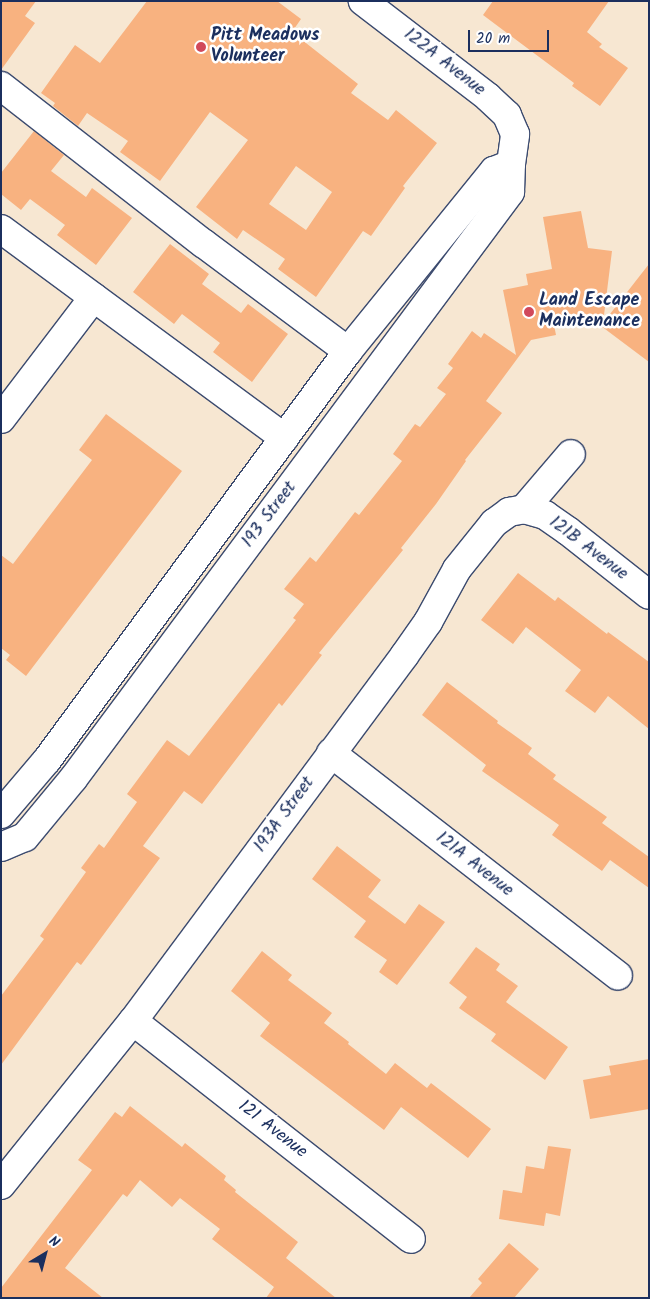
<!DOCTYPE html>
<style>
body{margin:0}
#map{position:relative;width:650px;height:1299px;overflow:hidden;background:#f7e7d2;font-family:Kalam,sans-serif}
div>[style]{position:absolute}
.building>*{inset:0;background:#f8b280}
.roads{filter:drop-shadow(1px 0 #3c4b6f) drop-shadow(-1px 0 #3c4b6f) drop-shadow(0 1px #3c4b6f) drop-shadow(0 -1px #3c4b6f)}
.minor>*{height:28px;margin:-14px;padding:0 14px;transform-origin:14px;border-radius:14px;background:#fff}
.dots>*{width:14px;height:14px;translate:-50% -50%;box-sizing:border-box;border:2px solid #fff;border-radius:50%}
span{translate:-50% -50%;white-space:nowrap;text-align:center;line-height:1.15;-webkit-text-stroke:5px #fff;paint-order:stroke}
.poi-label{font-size:18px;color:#1b2f5e;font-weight:700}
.left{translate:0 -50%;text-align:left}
.street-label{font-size:18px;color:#1b2f5e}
.frame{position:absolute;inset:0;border:2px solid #1b2f5e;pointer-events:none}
.north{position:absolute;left:20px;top:1229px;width:50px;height:50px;-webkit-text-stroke:4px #fff;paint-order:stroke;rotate:37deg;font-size:14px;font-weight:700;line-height:20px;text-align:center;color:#1b2f5e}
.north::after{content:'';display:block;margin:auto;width:18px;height:22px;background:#1b2f5e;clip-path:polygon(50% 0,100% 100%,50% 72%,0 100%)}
.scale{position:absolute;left:468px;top:30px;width:81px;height:22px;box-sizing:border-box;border:2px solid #1b2f5e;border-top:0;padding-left:6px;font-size:15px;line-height:18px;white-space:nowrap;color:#1b2f5e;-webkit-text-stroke:4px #fff;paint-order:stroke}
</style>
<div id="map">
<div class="building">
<div style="clip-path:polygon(1px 1px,36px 1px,25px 16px,35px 23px,1px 70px)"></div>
<div style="clip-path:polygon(evenodd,147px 1px,277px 1px,301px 19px,292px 32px,358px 84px,351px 93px,388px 120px,396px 110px,437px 143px,403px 186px,405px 188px,371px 236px,363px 231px,316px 297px,278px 269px,285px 259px,243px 230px,237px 239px,196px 207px,248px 140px,210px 112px,160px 181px,120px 152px,128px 141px,87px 113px,78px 126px,53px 106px,55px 103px,41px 93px,75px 45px,100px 63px,147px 1px,296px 166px,332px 192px,306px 230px,269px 204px,296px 166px)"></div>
<div style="clip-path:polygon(493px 1px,609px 1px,587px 32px,602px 44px,599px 47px,628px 68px,600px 106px,572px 86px,574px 83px,483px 15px)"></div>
<div style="clip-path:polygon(34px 131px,64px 155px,51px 171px,86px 197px,92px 188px,132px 218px,96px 265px,57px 235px,65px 225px,30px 199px,21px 210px,1px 194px,1px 173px)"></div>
<div style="clip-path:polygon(581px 211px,588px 248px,612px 251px,603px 323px,649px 264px,649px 362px,601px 326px,553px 320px,556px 335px,531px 340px,486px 401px,502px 413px,465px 460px,466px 461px,436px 504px,401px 548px,403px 550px,319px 653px,322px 655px,282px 706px,279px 703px,202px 804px,184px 791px,143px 846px,160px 858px,104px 934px,81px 965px,77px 962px,1px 1065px,1px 996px,44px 939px,40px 936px,86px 872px,81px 868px,99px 844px,104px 848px,137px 802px,127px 794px,167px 740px,189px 756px,296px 620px,293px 618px,304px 604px,284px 589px,310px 557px,316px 562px,355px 512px,359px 515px,402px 461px,393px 454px,415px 424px,420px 427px,446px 394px,437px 388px,453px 368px,448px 364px,472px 331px,481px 338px,484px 333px,516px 355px,503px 290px,528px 285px,526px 274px,552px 269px,543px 217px)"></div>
<div style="clip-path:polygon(170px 244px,209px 274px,202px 284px,241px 313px,248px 304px,288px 334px,252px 382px,213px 352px,220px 343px,182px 314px,174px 324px,133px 292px)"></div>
<div style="clip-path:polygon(106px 414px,182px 471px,26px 676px,6px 660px,10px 655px,1px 648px,1px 555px,13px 564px,92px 460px,79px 450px)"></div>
<div style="clip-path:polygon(518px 573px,555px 601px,558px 597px,607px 634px,608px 632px,649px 662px,649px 729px,608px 696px,595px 713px,565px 691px,581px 670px,526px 627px,513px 644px,481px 620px)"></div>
<div style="clip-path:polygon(447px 682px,498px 721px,497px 723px,532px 748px,528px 754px,556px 775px,553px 779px,607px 817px,602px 823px,649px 857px,649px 888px,610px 860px,602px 871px,552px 835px,559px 825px,482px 771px,486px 765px,422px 715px)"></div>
<div style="clip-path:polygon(337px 846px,381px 880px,368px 897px,405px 924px,419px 904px,445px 922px,397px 985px,379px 972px,387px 960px,354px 937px,366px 921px,312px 879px)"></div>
<div style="clip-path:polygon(476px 947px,500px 964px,496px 970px,518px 986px,506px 1002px,568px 1047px,545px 1080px,491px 1041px,496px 1034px,459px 1008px,467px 997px,449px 983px)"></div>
<div style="clip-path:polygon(262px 951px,292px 975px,288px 980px,332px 1013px,324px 1023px,349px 1042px,348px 1044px,386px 1074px,395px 1063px,427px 1088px,431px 1083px,491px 1129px,468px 1158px,401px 1107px,384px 1130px,260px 1036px,270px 1023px,231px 991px)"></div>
<div style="clip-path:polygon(649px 1059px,649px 1109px,590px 1119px,583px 1080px,611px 1075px,609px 1066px)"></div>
<div style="clip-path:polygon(130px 1106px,182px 1147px,185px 1143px,226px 1176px,224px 1180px,236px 1190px,235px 1192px,298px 1242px,286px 1258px,336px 1298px,266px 1298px,274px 1287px,212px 1239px,220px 1229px,180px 1198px,172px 1207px,140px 1180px,127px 1197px,123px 1194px,65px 1268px,103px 1298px,1px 1298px,1px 1288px,92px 1170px,78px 1160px,115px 1112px,122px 1117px)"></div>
<div style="clip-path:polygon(548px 1146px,571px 1149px,560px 1216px,546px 1213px,544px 1226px,499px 1219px,503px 1190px,522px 1193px,526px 1166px,544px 1169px)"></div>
<div style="clip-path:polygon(509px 1243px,539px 1269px,514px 1298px,469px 1298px,482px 1283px,478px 1279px)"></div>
</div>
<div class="roads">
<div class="minor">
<div style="left:1px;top:86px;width:256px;rotate:37.9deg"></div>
<div style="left:203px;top:243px;width:181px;rotate:36.7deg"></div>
<div style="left:1px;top:229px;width:352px;rotate:36.4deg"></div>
<div style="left:1px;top:419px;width:153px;rotate:-52.7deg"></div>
<div style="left:524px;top:509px;width:22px;rotate:16deg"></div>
<div style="left:545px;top:515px;width:28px;rotate:35deg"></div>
<div style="left:568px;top:531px;width:103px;rotate:38.3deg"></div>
<div style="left:331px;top:753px;width:363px;rotate:37.8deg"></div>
<div style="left:1px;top:814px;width:71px;rotate:-49.6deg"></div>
<div style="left:47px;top:760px;width:508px;rotate:-53.65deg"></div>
<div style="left:348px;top:351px;width:232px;rotate:-51deg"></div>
<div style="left:494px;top:171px;width:18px;rotate:-22deg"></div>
<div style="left:1px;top:847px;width:26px;rotate:-23deg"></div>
<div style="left:25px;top:837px;width:75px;rotate:-50.4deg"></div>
<div style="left:73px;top:779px;width:732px;rotate:-53.33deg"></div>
<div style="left:510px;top:192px;width:28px;rotate:-88deg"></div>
<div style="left:511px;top:164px;width:30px;rotate:-82deg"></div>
<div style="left:515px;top:134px;width:21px;rotate:-113deg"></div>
<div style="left:507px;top:115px;width:26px;rotate:-137deg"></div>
<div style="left:488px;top:97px;width:158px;rotate:-142.5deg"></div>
<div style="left:133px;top:1021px;width:353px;rotate:38.1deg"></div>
<div style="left:1px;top:1185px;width:211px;rotate:-51.2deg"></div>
<div style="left:133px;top:1021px;width:455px;rotate:-53.4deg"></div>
<div style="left:404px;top:656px;width:42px;rotate:-54.8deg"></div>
<div style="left:428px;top:622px;width:60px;rotate:-61.3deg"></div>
<div style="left:457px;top:569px;width:59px;rotate:-51.2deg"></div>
<div style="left:494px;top:523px;width:19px;rotate:-36deg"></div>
<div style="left:509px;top:512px;width:15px;rotate:-11deg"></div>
<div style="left:524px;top:509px;width:72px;rotate:-49.5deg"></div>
</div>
</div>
<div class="dots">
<div style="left:201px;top:47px;background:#d1495b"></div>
<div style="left:529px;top:312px;background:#d1495b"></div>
</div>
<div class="poi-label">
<span class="left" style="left:211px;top:47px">Pitt Meadows<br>Volunteer</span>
<span class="left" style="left:539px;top:312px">Land Escape<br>Maintenance</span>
</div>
<div class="street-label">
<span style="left:444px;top:63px;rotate:38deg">122A Avenue</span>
<span style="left:270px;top:515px;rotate:-53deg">193 Street</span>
<span style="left:588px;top:549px;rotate:37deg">121B Avenue</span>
<span style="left:285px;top:815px;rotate:-54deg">193A Street</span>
<span style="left:474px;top:865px;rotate:38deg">121A Avenue</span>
<span style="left:272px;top:1130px;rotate:38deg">121 Avenue</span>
</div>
<div class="frame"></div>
<div class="north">N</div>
<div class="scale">20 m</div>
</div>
